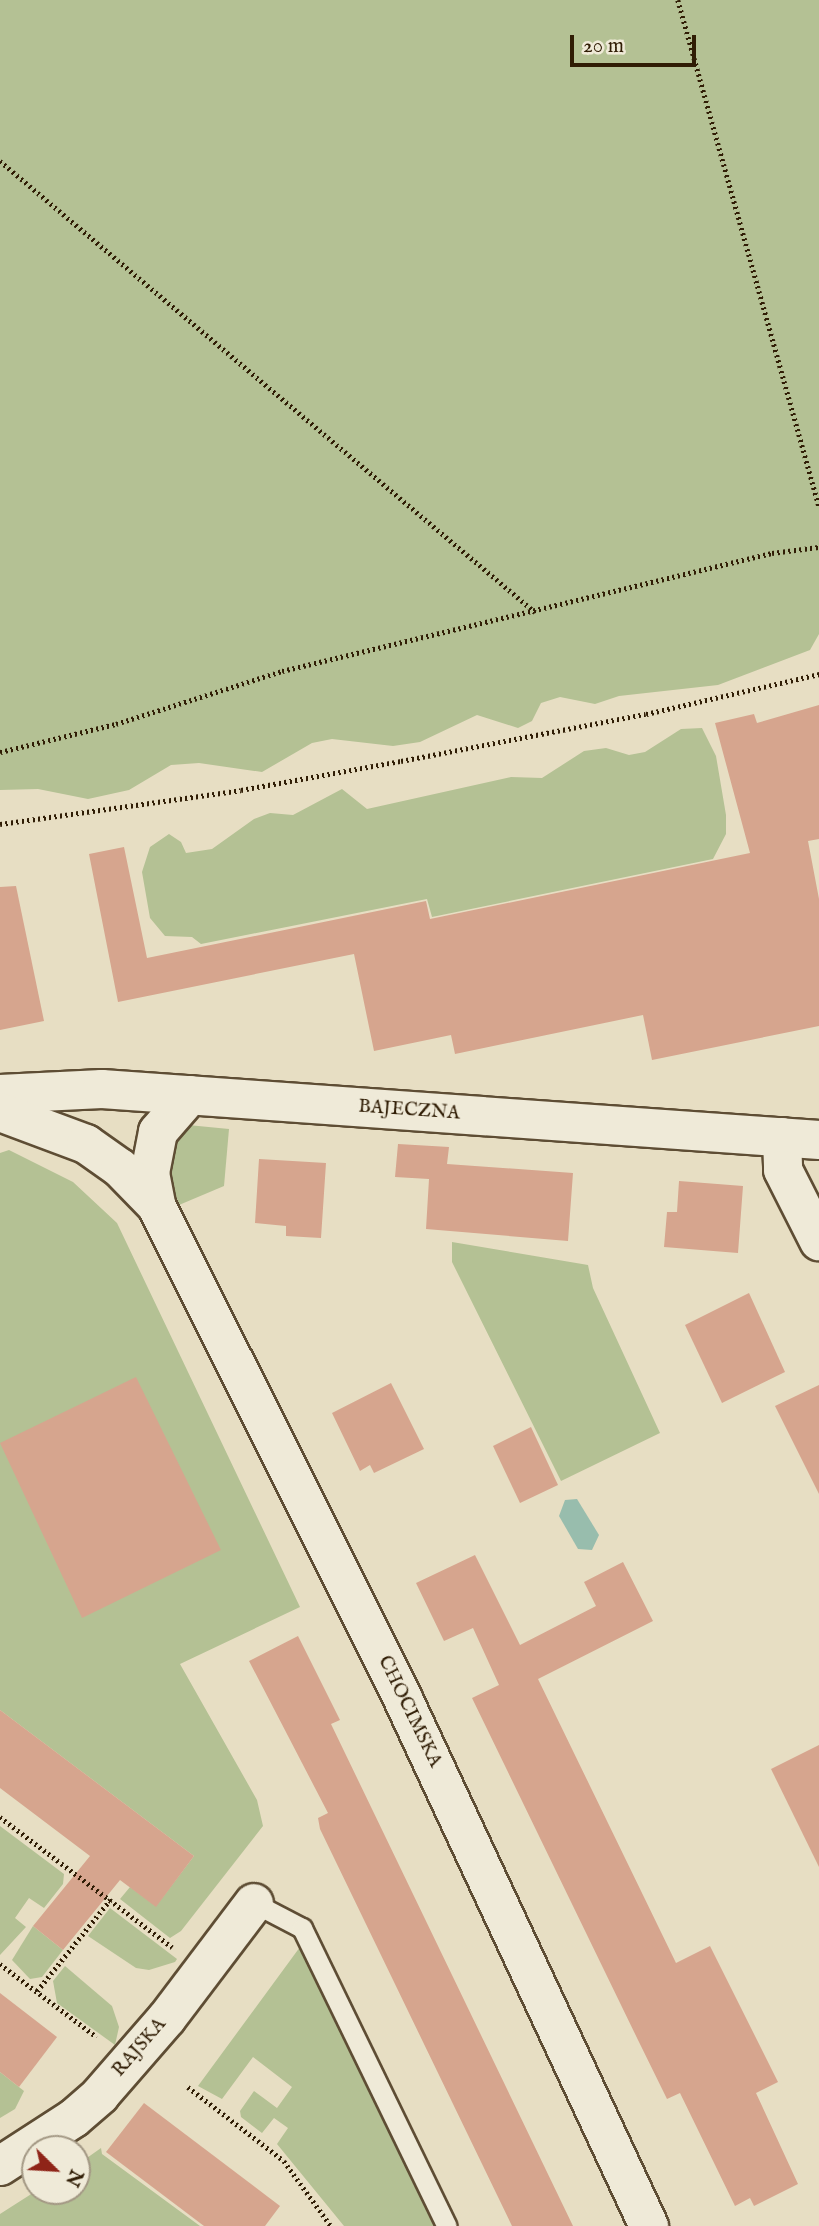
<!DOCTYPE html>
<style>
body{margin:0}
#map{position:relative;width:819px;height:2226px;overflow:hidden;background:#e7dec3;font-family:"IM FELL English",serif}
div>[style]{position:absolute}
.green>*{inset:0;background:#b4c194}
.water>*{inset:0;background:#98bdad}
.building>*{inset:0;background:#d6a58e}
.path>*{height:4.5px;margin-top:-2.25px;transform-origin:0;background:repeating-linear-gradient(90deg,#301d05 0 2px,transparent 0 5.5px)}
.roads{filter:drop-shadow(2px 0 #5e4d34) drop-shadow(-2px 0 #5e4d34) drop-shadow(0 2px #5e4d34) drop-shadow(0 -2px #5e4d34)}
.service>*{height:19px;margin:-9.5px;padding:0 9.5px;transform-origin:9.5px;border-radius:9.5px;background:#efead8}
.minor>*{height:38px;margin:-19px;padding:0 19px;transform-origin:19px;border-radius:19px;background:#efead8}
span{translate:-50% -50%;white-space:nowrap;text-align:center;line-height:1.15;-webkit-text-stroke:6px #efead8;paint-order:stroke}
.street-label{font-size:19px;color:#301d05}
.north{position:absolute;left:21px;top:2135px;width:70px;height:70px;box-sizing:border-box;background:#efead8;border:2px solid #a39884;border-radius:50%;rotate:114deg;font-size:19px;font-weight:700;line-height:28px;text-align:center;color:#301d05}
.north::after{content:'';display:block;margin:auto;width:24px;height:32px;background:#8f2418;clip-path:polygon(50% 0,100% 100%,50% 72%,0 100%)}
.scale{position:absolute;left:570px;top:35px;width:126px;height:32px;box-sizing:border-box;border:4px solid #301d05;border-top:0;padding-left:9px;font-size:21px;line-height:24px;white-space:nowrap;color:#301d05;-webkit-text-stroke:5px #efead8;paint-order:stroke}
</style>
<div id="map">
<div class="green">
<div style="clip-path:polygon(0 0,819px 0,819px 634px,810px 650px,718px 685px,619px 696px,595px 704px,560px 697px,541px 703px,532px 721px,518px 728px,477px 715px,420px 742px,393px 746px,332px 739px,312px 743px,262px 772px,199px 763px,171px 765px,129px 790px,88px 799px,38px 789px,0 790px)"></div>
<div style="clip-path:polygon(702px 728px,716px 756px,726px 815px,726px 834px,713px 859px,432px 917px,427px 899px,201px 944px,192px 937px,165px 936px,150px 918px,142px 872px,150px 847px,169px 834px,181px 842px,186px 853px,212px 849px,254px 819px,270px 813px,293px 815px,342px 789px,367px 809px,511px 777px,542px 778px,584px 751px,606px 748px,629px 755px,645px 752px,681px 729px)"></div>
<div style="clip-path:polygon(188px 1125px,229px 1129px,224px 1186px,179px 1205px,168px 1173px,176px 1143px)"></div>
<div style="clip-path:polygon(9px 1150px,73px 1182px,117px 1223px,300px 1607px,180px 1664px,257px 1800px,263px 1826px,181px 1931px,170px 1938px,120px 1899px,130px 1887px,156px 1906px,194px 1856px,0 1710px,0 1153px)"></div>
<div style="clip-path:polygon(452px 1242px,588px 1265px,593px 1288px,660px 1433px,561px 1481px,452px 1262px)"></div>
<div style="clip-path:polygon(0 1826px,64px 1874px,63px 1884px,44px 1908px,29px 1898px,15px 1918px,26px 1927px,0 1955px)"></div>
<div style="clip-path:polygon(110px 1908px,177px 1959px,175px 1962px,149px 1970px,136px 1968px,88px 1936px)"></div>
<div style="clip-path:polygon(33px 1926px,63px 1950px,42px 1977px,30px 1979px,12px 1960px)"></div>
<div style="clip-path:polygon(300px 1947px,321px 1981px,436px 2226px,344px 2226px,277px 2144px,288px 2128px,274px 2118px,262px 2133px,241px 2117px,240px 2111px,254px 2091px,277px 2108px,292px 2087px,253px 2057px,222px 2099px,198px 2086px)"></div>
<div style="clip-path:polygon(65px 1966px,112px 2006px,119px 2027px,115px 2045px,57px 2003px,53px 1981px)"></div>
<div style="clip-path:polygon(0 2072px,24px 2091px,15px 2109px,0 2118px)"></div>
<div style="clip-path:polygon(101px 2148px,102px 2154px,200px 2226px,0 2226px,0 2214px,36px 2191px,77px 2191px,77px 2165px)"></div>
</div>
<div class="water">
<div style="clip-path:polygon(577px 1499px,599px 1535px,592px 1550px,578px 1549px,559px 1516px,565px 1500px)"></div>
</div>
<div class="building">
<div style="clip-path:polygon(819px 705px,819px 839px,808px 841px,819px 899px,819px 1026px,652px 1060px,643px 1015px,455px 1054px,451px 1035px,374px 1051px,354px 954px,118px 1002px,89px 854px,124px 847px,147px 958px,426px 901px,430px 919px,750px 853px,715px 723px,754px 714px,757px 723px)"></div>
<div style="clip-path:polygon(16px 886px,44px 1021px,0 1030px,0 887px)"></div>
<div style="clip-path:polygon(398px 1144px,449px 1147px,447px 1164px,573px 1173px,568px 1241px,426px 1229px,429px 1179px,395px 1177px)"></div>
<div style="clip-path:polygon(259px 1159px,326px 1163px,321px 1238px,286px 1236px,286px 1226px,255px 1223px)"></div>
<div style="clip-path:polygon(679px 1181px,743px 1186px,738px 1253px,664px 1247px,667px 1212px,677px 1212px)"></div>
<div style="clip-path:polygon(749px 1293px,785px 1372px,722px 1403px,685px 1325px)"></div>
<div style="clip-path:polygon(136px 1377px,221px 1550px,82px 1618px,0 1443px)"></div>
<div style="clip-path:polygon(391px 1383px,424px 1449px,374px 1473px,370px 1465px,360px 1471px,332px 1413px)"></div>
<div style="clip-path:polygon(819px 1385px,819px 1494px,775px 1406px)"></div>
<div style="clip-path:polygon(531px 1427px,558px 1485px,520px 1503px,493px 1446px)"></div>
<div style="clip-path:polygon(475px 1555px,520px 1645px,596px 1606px,584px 1582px,623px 1562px,653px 1621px,538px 1679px,676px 1963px,710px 1946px,778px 2082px,756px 2093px,798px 2184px,754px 2206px,750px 2198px,735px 2206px,680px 2093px,667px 2099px,638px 2040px,472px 1698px,499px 1685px,473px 1628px,444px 1641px,416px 1583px)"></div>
<div style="clip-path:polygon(298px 1636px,340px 1720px,331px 1724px,573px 2226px,512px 2226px,320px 1829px,318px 1818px,328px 1813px,249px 1661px)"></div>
<div style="clip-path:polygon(0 1710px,194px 1856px,156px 1907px,120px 1880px,63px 1950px,33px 1926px,90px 1856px,0 1788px)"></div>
<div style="clip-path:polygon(819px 1745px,819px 1867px,771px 1769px)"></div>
<div style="clip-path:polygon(0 1993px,57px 2037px,19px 2087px,0 2072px)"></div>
<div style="clip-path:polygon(144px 2103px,280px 2206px,265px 2226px,204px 2226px,106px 2152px)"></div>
</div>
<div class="path">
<div style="left:678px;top:0;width:525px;rotate:74.43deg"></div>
<div style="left:0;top:161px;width:700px;rotate:40.13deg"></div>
<div style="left:0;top:752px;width:119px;rotate:-13.6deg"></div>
<div style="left:116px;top:724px;width:174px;rotate:-17.7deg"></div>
<div style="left:282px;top:671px;width:504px;rotate:-13.54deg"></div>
<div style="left:772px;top:553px;width:47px;rotate:-7.3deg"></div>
<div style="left:0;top:824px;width:243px;rotate:-8deg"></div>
<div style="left:241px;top:790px;width:163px;rotate:-10.3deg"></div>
<div style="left:401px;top:761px;width:249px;rotate:-10.9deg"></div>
<div style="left:646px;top:714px;width:178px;rotate:-13deg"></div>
<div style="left:0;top:1817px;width:216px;rotate:37.1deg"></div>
<div style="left:0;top:1964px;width:121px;rotate:37deg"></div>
<div style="left:37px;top:1991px;width:117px;rotate:-51.3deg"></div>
<div style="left:188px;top:2087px;width:121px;rotate:37.6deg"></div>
<div style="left:284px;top:2161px;width:80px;rotate:54.1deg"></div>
</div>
<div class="roads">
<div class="service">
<div style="left:254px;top:1903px;width:54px;rotate:27.5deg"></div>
<div style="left:302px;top:1928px;width:331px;rotate:64.1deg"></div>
</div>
<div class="minor">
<div style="left:0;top:1094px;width:102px;rotate:-2.8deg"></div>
<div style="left:102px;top:1089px;width:719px;rotate:4.07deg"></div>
<div style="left:190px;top:1095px;width:49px;rotate:130.9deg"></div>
<div style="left:158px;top:1132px;width:42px;rotate:101deg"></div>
<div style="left:150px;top:1173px;width:33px;rotate:79deg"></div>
<div style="left:156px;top:1205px;width:552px;rotate:63.43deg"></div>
<div style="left:403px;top:1699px;width:582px;rotate:64.98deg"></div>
<div style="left:0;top:1112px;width:92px;rotate:20.4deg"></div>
<div style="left:86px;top:1144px;width:42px;rotate:35.2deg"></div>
<div style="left:120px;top:1168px;width:52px;rotate:45.8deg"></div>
<div style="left:782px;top:1137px;width:33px;rotate:88deg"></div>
<div style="left:783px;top:1170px;width:80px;rotate:63.1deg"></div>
<div style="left:0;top:2166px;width:88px;rotate:-33deg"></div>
<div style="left:74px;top:2118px;width:35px;rotate:-41deg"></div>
<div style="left:100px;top:2095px;width:102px;rotate:-49deg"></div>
<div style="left:167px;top:2018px;width:144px;rotate:-52.9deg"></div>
</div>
</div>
<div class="street-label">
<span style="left:409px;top:1111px;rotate:4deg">BAJECZNA</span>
<span style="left:409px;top:1712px;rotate:64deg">CHOCIMSKA</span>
<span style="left:140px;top:2048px;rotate:-49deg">RAJSKA</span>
</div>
<div class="north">N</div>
<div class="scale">20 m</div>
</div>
